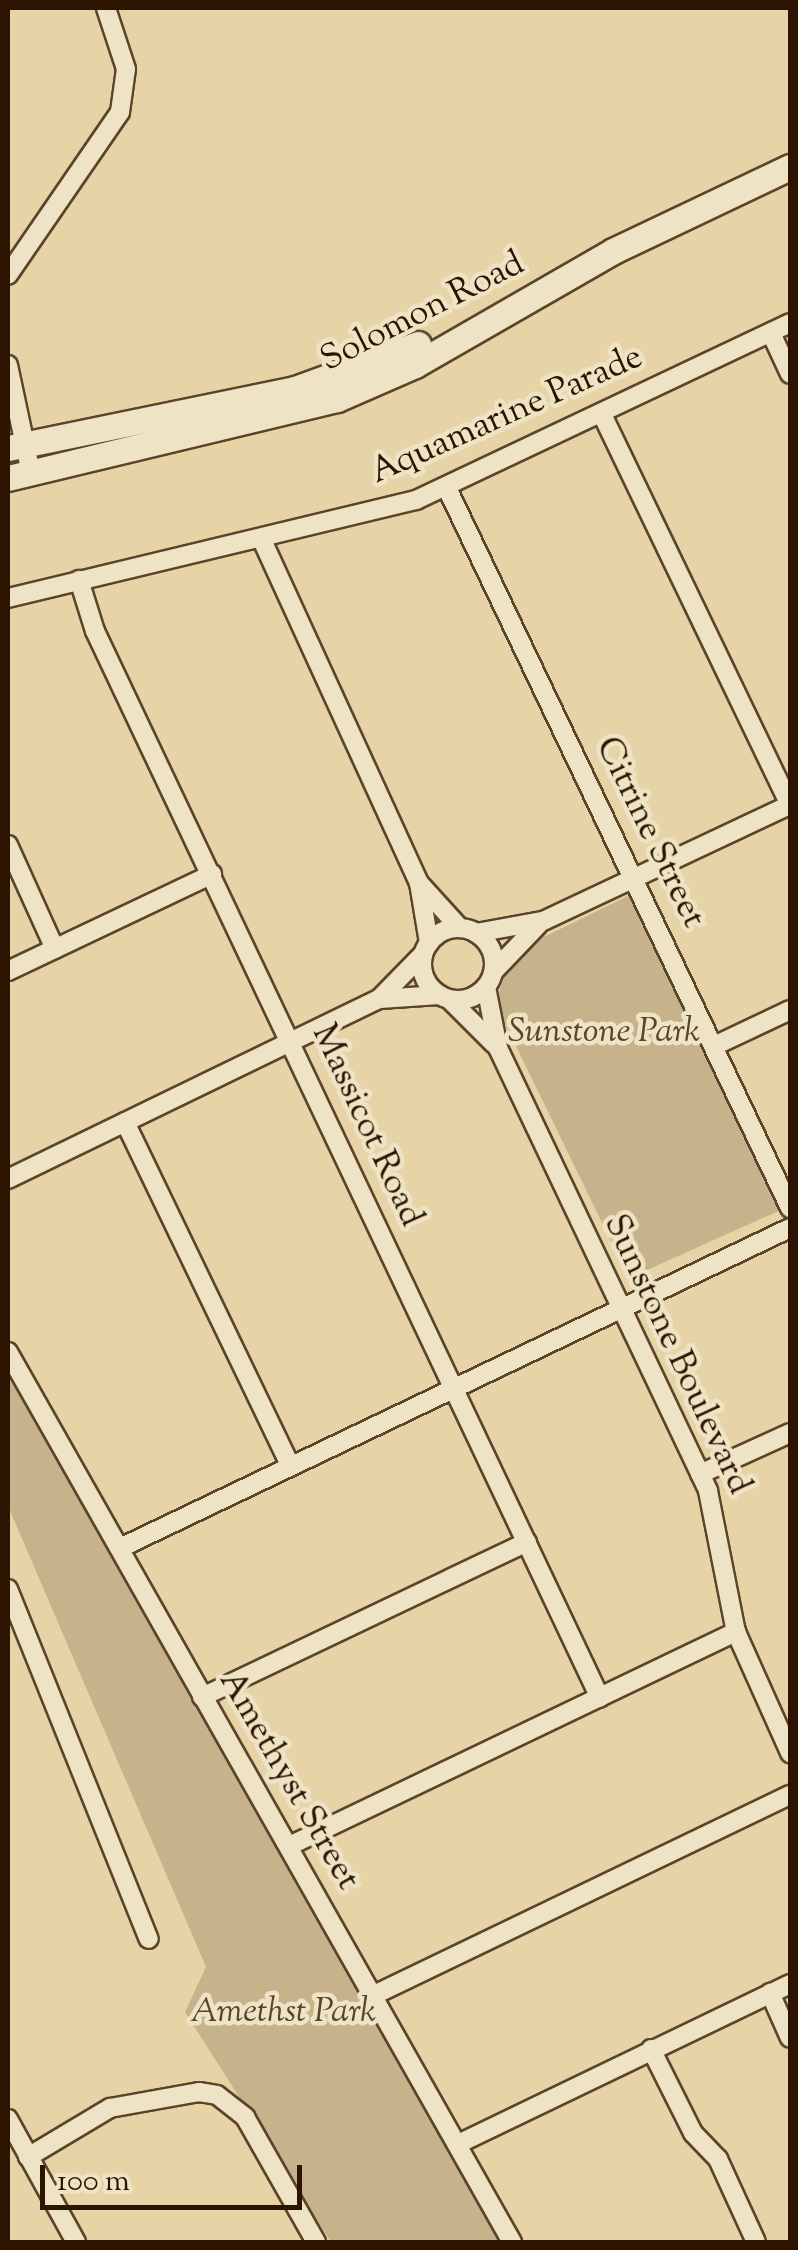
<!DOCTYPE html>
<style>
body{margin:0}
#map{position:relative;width:798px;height:2250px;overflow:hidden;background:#e6d4a7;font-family:"Sorts Mill Goudy",serif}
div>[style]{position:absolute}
.green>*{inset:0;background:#c7b38b}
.roads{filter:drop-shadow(2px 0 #5b442a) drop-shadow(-2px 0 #5b442a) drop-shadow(0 2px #5b442a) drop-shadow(0 -2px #5b442a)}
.street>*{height:18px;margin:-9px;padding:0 9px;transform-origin:9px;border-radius:9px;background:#efe3c6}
.street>.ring{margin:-9px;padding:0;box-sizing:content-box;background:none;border:18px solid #efe3c6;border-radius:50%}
.secondary>*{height:25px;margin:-12.5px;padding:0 12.5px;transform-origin:12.5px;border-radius:12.5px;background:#efe3c6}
span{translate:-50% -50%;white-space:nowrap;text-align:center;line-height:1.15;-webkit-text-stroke:9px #efe3c6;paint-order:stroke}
.street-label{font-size:35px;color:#2d1400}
.park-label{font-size:35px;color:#5b442a;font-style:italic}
.frame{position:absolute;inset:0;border:10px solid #2d1400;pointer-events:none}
.scale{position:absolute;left:40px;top:2165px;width:262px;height:45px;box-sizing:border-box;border:5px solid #2d1400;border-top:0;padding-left:12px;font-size:30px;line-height:35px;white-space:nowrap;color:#2d1400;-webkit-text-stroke:8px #efe3c6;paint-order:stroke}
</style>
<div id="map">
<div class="green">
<div style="clip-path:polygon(632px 894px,783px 1209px,629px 1278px,495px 1003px,513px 952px)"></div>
<div style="clip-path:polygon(8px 1359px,507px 2242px,331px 2242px,185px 2012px,206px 1967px,8px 1506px)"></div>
</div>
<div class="roads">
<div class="street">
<div style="left:8px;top:275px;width:198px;rotate:-55.5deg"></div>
<div style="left:120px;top:112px;width:43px;rotate:-82.1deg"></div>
<div style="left:126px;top:69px;width:64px;rotate:-108.2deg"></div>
<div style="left:771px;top:333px;width:45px;rotate:65.1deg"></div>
<div style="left:8px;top:365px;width:110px;rotate:78deg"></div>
<div style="left:446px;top:486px;width:800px;rotate:64.52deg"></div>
<div style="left:262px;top:540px;width:377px;rotate:65.4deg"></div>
<div style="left:419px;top:883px;width:61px;rotate:47.7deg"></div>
<div style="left:79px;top:580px;width:53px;rotate:72.6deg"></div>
<div style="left:95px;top:631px;width:1180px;rotate:64.67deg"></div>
<div style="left:8px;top:598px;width:420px;rotate:-13.5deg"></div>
<div style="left:416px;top:500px;width:414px;rotate:-25.3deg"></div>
<div style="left:8px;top:845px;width:114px;rotate:65.7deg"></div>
<div style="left:419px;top:883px;width:61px;rotate:80.5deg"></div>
<div class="ring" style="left:422px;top:928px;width:54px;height:54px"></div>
<div style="left:476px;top:933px;width:68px;rotate:-10.2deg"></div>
<div style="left:543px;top:921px;width:273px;rotate:-25.2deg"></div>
<div style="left:790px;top:805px;width:435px;rotate:-115.7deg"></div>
<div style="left:8px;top:971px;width:226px;rotate:-25.4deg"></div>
<div style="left:494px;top:971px;width:64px;rotate:-46.3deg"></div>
<div style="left:486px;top:987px;width:62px;rotate:78.9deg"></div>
<div style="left:498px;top:1048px;width:490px;rotate:64.6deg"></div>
<div style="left:708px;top:1491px;width:144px;rotate:78.8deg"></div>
<div style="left:736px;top:1632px;width:133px;rotate:65.9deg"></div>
<div style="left:380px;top:999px;width:59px;rotate:-3.9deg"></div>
<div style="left:450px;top:1000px;width:62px;rotate:45deg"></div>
<div style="left:714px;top:1046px;width:84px;rotate:-25.3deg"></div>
<div style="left:125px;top:1122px;width:381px;rotate:64.3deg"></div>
<div style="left:8px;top:1179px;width:412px;rotate:-25.9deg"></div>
<div style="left:379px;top:999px;width:63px;rotate:-45.6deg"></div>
<div style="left:8px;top:1352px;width:1023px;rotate:60.48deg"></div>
<div style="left:700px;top:1474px;width:99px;rotate:-24.5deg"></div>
<div style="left:120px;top:1548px;width:742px;rotate:-25.53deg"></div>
<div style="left:8px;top:1589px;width:377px;rotate:68.1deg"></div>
<div style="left:202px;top:1697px;width:360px;rotate:-25.5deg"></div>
<div style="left:289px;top:1846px;width:496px;rotate:-25.6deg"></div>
<div style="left:770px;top:1993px;width:49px;rotate:66deg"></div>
<div style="left:372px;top:1996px;width:464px;rotate:-25.7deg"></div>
<div style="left:651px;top:2049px;width:94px;rotate:63.4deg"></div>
<div style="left:693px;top:2133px;width:36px;rotate:46deg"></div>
<div style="left:718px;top:2159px;width:91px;rotate:65.4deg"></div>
<div style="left:8px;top:2119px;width:141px;rotate:61.1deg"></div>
<div style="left:458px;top:2144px;width:369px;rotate:-25.7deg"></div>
<div style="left:28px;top:2157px;width:96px;rotate:-30.9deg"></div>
<div style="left:110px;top:2108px;width:90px;rotate:-10.2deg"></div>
<div style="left:199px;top:2092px;width:18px;rotate:9deg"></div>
<div style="left:217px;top:2095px;width:36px;rotate:38deg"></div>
<div style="left:245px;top:2117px;width:144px;rotate:60.4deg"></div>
</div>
<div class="secondary">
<div style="left:8px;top:448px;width:293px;rotate:-11.6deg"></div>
<div style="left:295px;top:389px;width:131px;rotate:-20.1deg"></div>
<div style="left:8px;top:478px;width:338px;rotate:-13.5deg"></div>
<div style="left:337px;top:399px;width:85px;rotate:-23.6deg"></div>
<div style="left:415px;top:365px;width:228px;rotate:-29.9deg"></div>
<div style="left:613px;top:251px;width:196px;rotate:-25.4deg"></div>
</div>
</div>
<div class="street-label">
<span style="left:423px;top:313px;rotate:-27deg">Solomon Road</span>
<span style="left:507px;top:416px;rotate:-24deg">Aquamarine Parade</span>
<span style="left:649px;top:833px;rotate:64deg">Citrine Street</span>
<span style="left:366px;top:1126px;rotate:65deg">Massicot Road</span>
<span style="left:676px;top:1355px;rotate:65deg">Sunstone Boulevard</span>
<span style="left:288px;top:1781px;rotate:60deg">Amethyst Street</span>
</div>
<div class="park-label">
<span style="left:604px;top:1033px">Sunstone Park</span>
<span style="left:283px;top:2013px">Amethst Park</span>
</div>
<div class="frame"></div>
<div class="scale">100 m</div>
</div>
